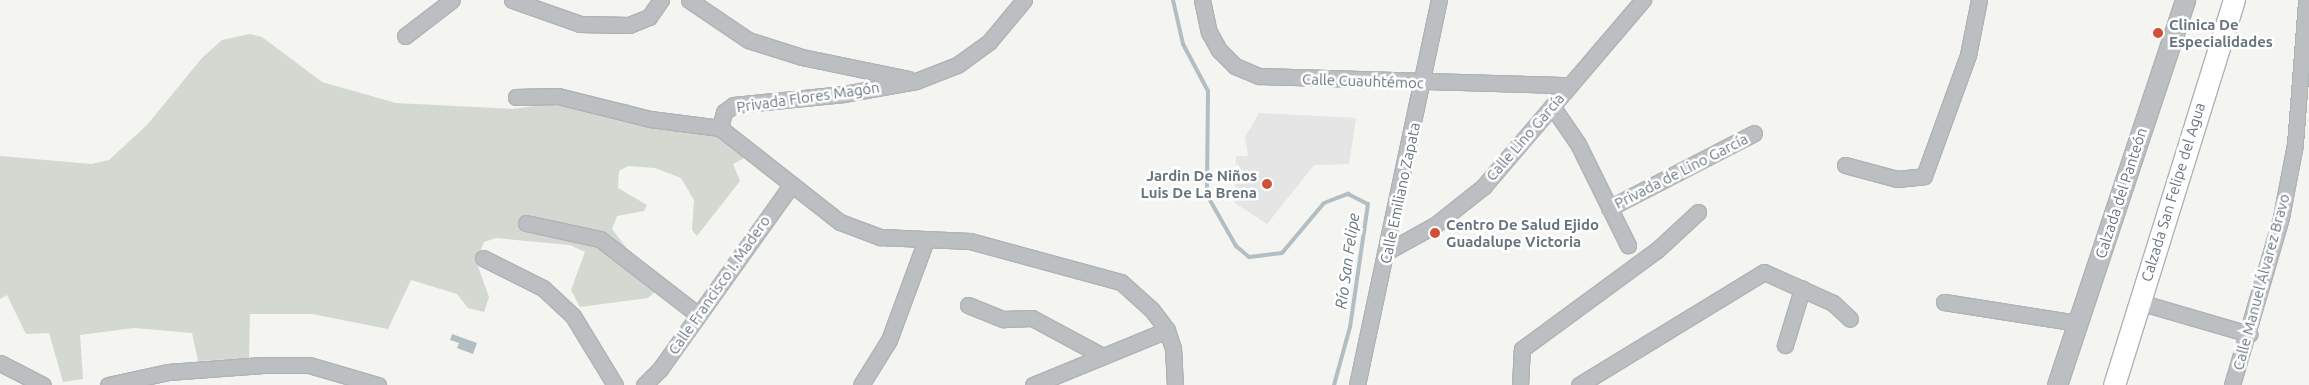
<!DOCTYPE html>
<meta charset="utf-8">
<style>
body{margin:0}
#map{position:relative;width:2309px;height:385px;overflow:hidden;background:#f4f4f0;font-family:Ubuntu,sans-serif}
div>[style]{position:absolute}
.built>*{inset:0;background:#e4e5e4}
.green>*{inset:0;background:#d3d8d0}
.water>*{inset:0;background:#b3bec2}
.stream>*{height:4px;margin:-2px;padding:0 2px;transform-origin:2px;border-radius:2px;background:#b3bec2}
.roads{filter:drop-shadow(1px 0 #aeb3b6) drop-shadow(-1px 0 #aeb3b6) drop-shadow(0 1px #aeb3b6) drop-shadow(0 -1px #aeb3b6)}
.minor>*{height:15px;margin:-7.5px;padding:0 7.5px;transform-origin:7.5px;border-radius:7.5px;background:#bbbfc2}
.tertiary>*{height:19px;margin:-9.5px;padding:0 9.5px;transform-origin:9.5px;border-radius:9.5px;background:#bbbfc2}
.secondary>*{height:21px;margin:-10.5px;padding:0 10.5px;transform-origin:10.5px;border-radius:10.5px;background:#fff}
.dots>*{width:14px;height:14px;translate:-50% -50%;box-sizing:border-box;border:2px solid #fff;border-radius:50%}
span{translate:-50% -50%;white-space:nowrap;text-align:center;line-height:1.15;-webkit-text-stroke:5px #fff;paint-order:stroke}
.poi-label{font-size:15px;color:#66757e;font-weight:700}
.left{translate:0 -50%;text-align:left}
.right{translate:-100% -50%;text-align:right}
.street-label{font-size:15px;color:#66757e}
.water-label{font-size:16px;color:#62767b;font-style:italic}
</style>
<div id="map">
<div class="built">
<div style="clip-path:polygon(1259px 113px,1356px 118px,1349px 164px,1314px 165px,1267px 224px,1235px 203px,1236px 156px,1248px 156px,1245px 137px)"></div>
</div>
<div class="green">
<div style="clip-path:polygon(250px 34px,262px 37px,322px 82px,396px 103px,513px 109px,590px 98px,627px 104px,728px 139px,746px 157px,733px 164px,740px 181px,697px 236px,692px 230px,694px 200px,681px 178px,655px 168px,628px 166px,619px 171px,618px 188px,647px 205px,644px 211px,617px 216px,612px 229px,658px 289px,648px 298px,580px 307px,571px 290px,585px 252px,570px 245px,496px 238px,484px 242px,476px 261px,489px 297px,484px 312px,468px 308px,457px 294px,411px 280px,388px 329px,312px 314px,250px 314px,249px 358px,198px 361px,192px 333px,134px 328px,80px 335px,83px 379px,63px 382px,49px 333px,26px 334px,7px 295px,0 299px,0 156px,91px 164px,109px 160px,147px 125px,202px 58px,222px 40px)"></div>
</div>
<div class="water">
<div style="clip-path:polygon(452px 334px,477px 343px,473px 354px,457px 348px,459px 343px,450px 340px)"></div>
</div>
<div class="stream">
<div style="left:1173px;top:0;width:45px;rotate:77.2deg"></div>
<div style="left:1183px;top:44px;width:53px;rotate:62deg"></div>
<div style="left:1208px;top:91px;width:104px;rotate:90.6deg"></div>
<div style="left:1207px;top:195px;width:59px;rotate:60.4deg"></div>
<div style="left:1236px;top:246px;width:17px;rotate:40deg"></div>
<div style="left:1249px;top:257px;width:33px;rotate:-7deg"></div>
<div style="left:1282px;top:253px;width:65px;rotate:-50deg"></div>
<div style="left:1324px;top:203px;width:26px;rotate:-21deg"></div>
<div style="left:1348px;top:194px;width:22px;rotate:27deg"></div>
<div style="left:1368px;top:204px;width:124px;rotate:98.3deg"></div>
<div style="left:1350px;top:327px;width:60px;rotate:105.4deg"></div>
</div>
<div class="roads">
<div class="minor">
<div style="left:512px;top:0;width:72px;rotate:19.4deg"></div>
<div style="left:580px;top:24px;width:49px;rotate:1.2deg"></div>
<div style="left:629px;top:25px;width:22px;rotate:-22deg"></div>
<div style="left:649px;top:17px;width:21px;rotate:-55deg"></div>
<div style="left:689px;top:0;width:71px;rotate:34.1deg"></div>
<div style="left:748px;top:40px;width:57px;rotate:17.5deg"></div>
<div style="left:802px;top:57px;width:108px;rotate:11.7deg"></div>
<div style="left:1024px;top:0;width:55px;rotate:129.8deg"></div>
<div style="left:989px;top:42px;width:39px;rotate:144deg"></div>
<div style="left:957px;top:65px;width:44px;rotate:158.7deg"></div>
<div style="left:916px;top:81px;width:73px;rotate:169.8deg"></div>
<div style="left:844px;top:94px;width:111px;rotate:174.3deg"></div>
<div style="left:734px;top:105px;width:12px;rotate:145deg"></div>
<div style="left:724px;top:112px;width:16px;rotate:104deg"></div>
<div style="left:720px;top:128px;width:152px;rotate:38.1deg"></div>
<div style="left:840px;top:222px;width:43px;rotate:20.6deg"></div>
<div style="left:880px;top:237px;width:90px;rotate:2.5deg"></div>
<div style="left:970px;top:241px;width:156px;rotate:15.2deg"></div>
<div style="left:1121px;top:282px;width:42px;rotate:42.1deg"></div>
<div style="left:1152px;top:310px;width:25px;rotate:53deg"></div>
<div style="left:1167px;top:330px;width:19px;rotate:72deg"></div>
<div style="left:1173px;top:348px;width:37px;rotate:87deg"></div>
<div style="left:1202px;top:0;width:33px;rotate:78deg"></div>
<div style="left:1209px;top:32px;width:21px;rotate:61deg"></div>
<div style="left:1219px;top:50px;width:23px;rotate:45deg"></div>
<div style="left:1235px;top:66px;width:26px;rotate:23deg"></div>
<div style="left:1259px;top:76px;width:311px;rotate:1.7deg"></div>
<div style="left:405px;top:36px;width:59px;rotate:-37.5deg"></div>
<div style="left:516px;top:97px;width:42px;rotate:-1.4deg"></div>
<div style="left:558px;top:96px;width:95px;rotate:14deg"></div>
<div style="left:650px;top:119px;width:71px;rotate:7.3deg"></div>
<div style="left:1552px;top:106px;width:46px;rotate:55.6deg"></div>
<div style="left:1578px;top:144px;width:113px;rotate:63.7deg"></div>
<div style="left:1845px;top:165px;width:54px;rotate:15.1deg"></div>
<div style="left:1897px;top:179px;width:27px;rotate:-6deg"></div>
<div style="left:1924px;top:176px;width:129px;rotate:-70deg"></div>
<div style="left:1968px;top:55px;width:56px;rotate:-78.7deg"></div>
<div style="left:1609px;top:208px;width:163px;rotate:-27.3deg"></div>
<div style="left:526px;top:223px;width:76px;rotate:12.2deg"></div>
<div style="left:600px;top:239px;width:123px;rotate:37.7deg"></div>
<div style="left:1388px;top:251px;width:54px;rotate:-29deg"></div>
<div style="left:1435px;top:225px;width:63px;rotate:-38.5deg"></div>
<div style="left:1484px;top:186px;width:245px;rotate:-49.5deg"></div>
<div style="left:483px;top:258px;width:67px;rotate:26.6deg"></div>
<div style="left:543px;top:288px;width:41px;rotate:43deg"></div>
<div style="left:573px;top:316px;width:81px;rotate:58.7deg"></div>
<div style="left:1944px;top:302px;width:136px;rotate:8.9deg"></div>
<div style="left:2139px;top:302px;width:115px;rotate:16.2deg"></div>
<div style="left:968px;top:305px;width:38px;rotate:22deg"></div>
<div style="left:1003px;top:319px;width:29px;rotate:-2deg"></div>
<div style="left:1032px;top:318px;width:81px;rotate:28.2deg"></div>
<div style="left:1785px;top:345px;width:59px;rotate:-73.1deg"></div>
<div style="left:0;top:363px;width:48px;rotate:27.1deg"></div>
<div style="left:108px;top:385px;width:61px;rotate:-12.2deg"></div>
<div style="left:168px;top:372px;width:95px;rotate:-4.2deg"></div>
<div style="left:263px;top:365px;width:46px"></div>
<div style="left:309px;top:365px;width:72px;rotate:16.2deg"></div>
<div style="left:644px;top:385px;width:23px;rotate:-45deg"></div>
<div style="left:660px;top:369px;width:227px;rotate:-54.5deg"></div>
<div style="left:861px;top:385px;width:53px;rotate:-58.1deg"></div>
<div style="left:889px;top:340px;width:107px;rotate:-69.7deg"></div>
<div style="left:1033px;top:385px;width:145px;rotate:-22.3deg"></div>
<div style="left:1357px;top:385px;width:394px;rotate:-78deg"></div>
<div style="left:1520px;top:385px;width:36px;rotate:-87deg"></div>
<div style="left:1522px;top:349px;width:167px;rotate:-36.3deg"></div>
<div style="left:1657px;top:250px;width:56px;rotate:-42.8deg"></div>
<div style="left:1579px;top:385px;width:217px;rotate:-31.4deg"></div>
<div style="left:1764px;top:272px;width:76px;rotate:24.2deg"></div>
<div style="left:1833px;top:303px;width:23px;rotate:43deg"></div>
<div style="left:2232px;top:385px;width:175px;rotate:-73.7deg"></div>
<div style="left:2281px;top:217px;width:74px;rotate:-79.1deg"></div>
<div style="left:2295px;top:144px;width:144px;rotate:-85.6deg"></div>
</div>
<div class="tertiary">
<div style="left:2057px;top:385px;width:406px;rotate:-71.6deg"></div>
</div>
<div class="secondary">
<div style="left:2114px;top:385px;width:403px;rotate:-72.7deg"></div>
</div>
</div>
<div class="dots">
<div style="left:2158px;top:33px;background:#cf5035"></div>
<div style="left:1267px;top:184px;background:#cf5035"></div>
<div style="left:1435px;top:233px;background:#cf5035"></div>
</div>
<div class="poi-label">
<span class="left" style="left:2169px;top:33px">Clinica De<br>Especialidades</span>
<span class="right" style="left:1257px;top:184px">Jardin De Niños<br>Luis De La Brena</span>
<span class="left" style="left:1446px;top:233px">Centro De Salud Ejido<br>Guadalupe Victoria</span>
</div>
<div class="street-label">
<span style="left:1363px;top:81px;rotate:2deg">Calle Cuauhtémoc</span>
<span style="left:808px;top:97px;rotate:-8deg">Privada Flores Magón</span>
<span style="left:1525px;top:137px;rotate:-49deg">Calle Lino García</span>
<span style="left:1681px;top:171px;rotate:-27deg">Privada de Lino García</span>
<span style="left:2173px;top:192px;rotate:-73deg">Calzada San Felipe del Agua</span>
<span style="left:1400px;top:193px;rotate:-78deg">Calle Emiliano Zapata</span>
<span style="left:2121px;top:193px;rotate:-72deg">Calzada del Panteón</span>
<span style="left:2261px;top:282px;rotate:-75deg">Calle Manuel Álvarez Bravo</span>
<span style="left:719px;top:285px;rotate:-55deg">Calle Francisco I. Madero</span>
</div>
<div class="water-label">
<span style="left:1347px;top:261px;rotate:-82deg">Río San Felipe</span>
</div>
</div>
